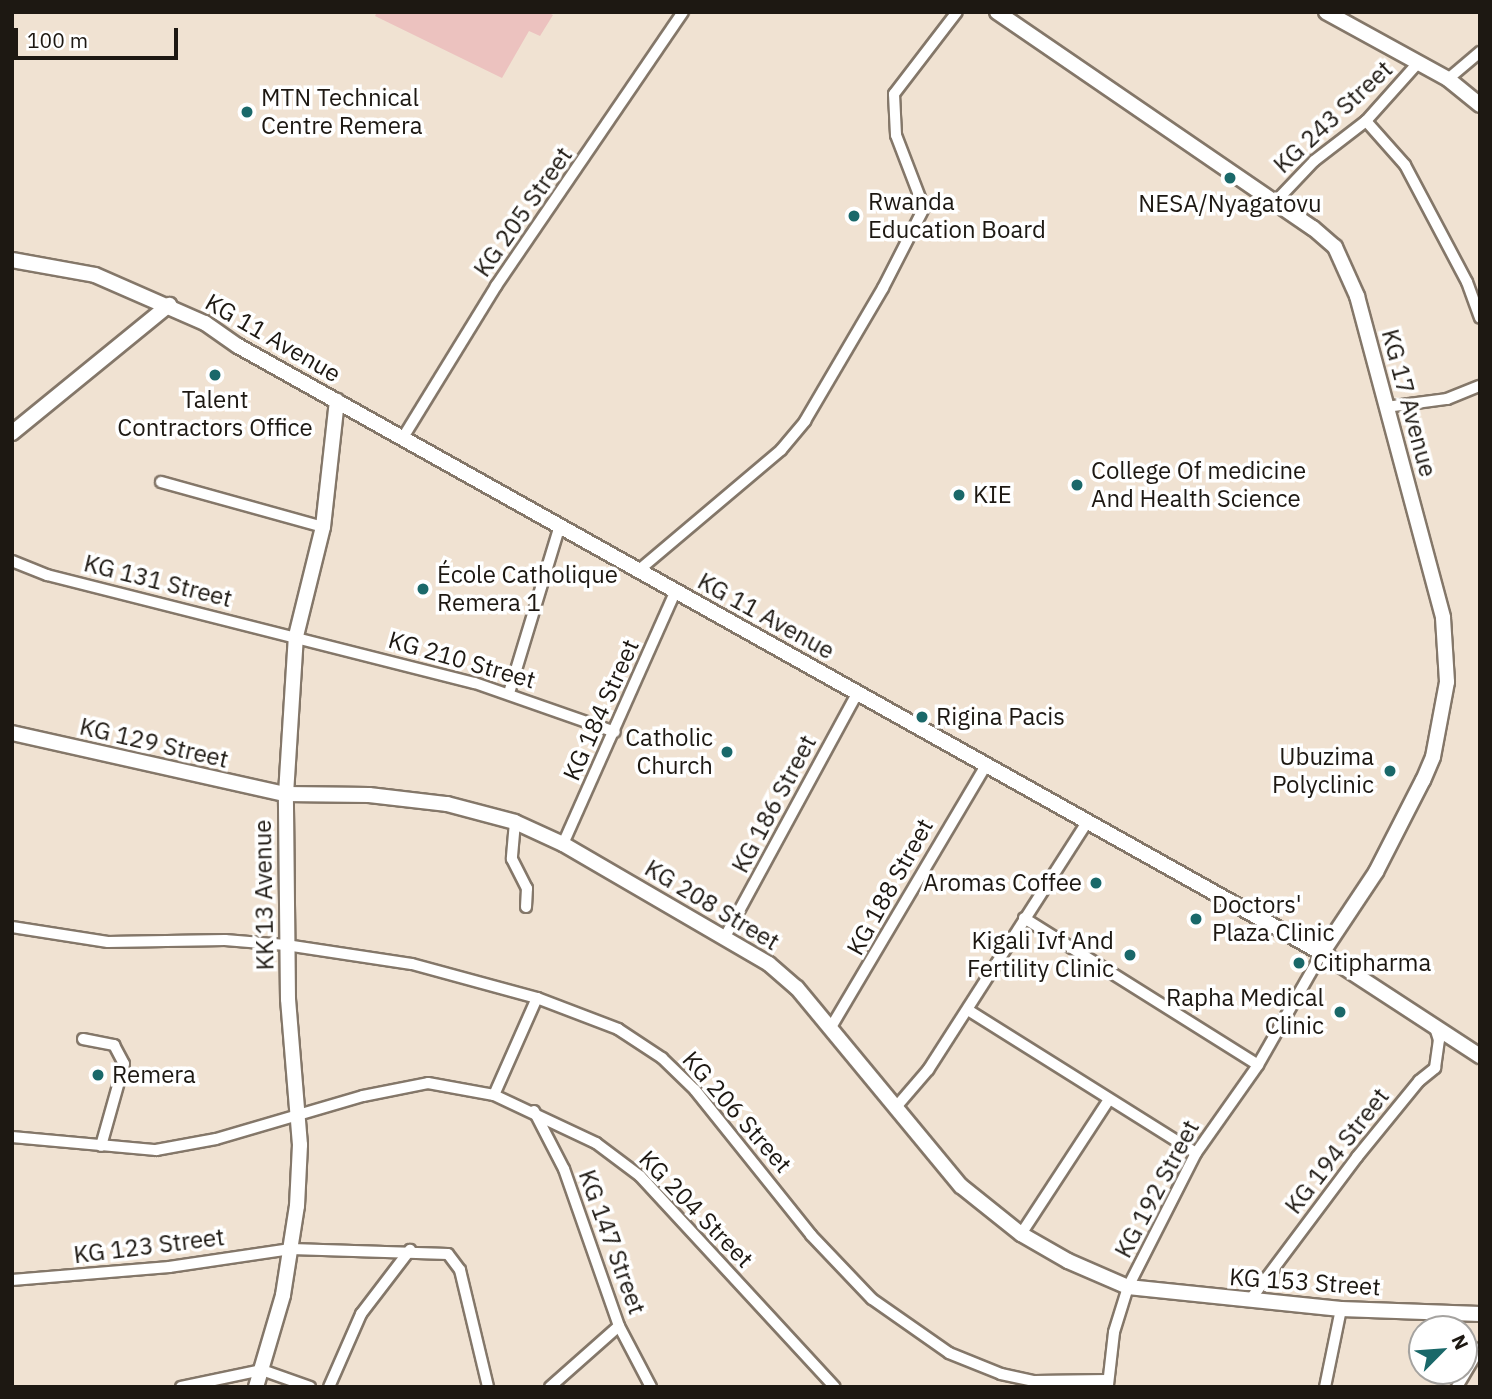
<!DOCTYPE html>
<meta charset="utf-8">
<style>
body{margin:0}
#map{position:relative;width:1492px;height:1399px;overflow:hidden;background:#f0e2d2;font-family:"IBM Plex Sans",sans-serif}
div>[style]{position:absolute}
.green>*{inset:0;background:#ecc2bf}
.roads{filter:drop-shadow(2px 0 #847769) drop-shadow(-2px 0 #847769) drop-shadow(0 2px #847769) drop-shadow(0 -2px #847769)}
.street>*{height:10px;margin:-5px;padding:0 5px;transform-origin:5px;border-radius:5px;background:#fff}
.secondary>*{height:14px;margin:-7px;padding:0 7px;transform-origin:7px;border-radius:7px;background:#fff}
.dots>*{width:19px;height:19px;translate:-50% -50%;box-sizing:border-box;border:4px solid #fff;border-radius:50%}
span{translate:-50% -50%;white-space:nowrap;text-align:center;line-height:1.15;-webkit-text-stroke:7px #fff;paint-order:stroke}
.poi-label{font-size:24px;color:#1d1812}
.left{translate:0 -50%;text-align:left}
.right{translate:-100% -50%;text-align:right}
.street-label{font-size:24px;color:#1d1812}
.frame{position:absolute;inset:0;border:14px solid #1d1812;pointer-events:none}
.north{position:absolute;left:1408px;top:1315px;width:70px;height:70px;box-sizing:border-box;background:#fff;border:2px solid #a5a3a0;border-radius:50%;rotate:65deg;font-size:19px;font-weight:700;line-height:28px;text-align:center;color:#1d1812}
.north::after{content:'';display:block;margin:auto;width:24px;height:32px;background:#1a6869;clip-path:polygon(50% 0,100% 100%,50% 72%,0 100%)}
.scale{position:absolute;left:14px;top:28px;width:164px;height:32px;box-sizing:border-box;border:4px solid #1d1812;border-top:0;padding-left:9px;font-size:21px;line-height:24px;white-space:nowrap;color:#1d1812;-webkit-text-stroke:5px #fff;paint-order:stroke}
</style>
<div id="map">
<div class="green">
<div style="clip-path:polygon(377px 12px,547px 12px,553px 15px,540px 36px,529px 31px,502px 78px,375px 16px)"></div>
</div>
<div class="roads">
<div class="street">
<div style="left:1448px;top:79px;width:42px;rotate:-40.2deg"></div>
<div style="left:1366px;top:121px;width:59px;rotate:48.4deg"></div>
<div style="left:1405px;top:165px;width:132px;rotate:62.1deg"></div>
<div style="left:1467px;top:282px;width:38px;rotate:70deg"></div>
<div style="left:1277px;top:200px;width:54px;rotate:-46.5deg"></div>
<div style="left:1314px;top:161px;width:66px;rotate:-37.6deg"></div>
<div style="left:1366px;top:121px;width:76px;rotate:-48.2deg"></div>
<div style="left:1386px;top:407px;width:62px;rotate:-7.5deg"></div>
<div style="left:1447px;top:399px;width:35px;rotate:-22deg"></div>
<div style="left:402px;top:439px;width:180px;rotate:-58.4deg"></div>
<div style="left:496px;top:286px;width:332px;rotate:-55.7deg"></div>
<div style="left:161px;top:482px;width:168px;rotate:15.5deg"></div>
<div style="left:12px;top:561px;width:38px;rotate:22deg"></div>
<div style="left:47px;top:575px;width:441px;rotate:14.2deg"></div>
<div style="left:475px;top:683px;width:148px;rotate:19.3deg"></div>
<div style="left:639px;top:570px;width:186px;rotate:-40.2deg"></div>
<div style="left:781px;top:450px;width:38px;rotate:-50deg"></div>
<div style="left:805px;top:421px;width:154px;rotate:-59.6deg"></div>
<div style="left:883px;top:288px;width:90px;rotate:-62.9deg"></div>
<div style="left:924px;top:208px;width:78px;rotate:-111deg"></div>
<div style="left:896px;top:135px;width:41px;rotate:-92.8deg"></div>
<div style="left:894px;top:94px;width:103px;rotate:-52.5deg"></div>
<div style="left:509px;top:693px;width:176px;rotate:-73.1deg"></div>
<div style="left:515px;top:822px;width:37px;rotate:95deg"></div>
<div style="left:512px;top:859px;width:33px;rotate:63deg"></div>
<div style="left:527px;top:888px;width:19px;rotate:93deg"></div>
<div style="left:563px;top:844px;width:276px;rotate:-66deg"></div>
<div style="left:1024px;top:918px;width:276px;rotate:32.1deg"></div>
<div style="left:12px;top:927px;width:97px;rotate:8.9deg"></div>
<div style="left:108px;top:942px;width:117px;rotate:-1deg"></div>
<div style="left:225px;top:940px;width:61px;rotate:4.7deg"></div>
<div style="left:286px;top:945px;width:127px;rotate:8.6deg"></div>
<div style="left:412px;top:964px;width:130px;rotate:15.2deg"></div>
<div style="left:537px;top:998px;width:87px;rotate:20.9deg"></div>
<div style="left:618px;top:1029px;width:53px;rotate:33.4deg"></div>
<div style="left:662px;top:1058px;width:46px;rotate:44.1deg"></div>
<div style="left:695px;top:1090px;width:186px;rotate:51.3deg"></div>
<div style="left:811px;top:1235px;width:88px;rotate:46.4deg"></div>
<div style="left:872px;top:1299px;width:94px;rotate:35deg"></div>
<div style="left:949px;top:1353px;width:56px;rotate:22deg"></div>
<div style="left:1001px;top:1374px;width:35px;rotate:12deg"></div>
<div style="left:1035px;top:1381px;width:72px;rotate:-0.8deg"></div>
<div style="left:726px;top:935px;width:277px;rotate:-61.5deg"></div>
<div style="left:968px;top:1010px;width:269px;rotate:32.1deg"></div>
<div style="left:830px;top:1029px;width:307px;rotate:-59.4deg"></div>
<div style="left:83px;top:1039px;width:32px;rotate:11deg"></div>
<div style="left:114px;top:1045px;width:21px;rotate:62deg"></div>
<div style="left:124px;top:1064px;width:85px;rotate:105.7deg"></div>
<div style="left:494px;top:1095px;width:106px;rotate:-66.1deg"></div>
<div style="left:897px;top:1106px;width:48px;rotate:-49.3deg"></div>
<div style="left:928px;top:1070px;width:292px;rotate:-57.3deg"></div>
<div style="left:534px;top:1111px;width:65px;rotate:62.7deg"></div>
<div style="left:564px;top:1169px;width:166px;rotate:70.7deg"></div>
<div style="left:619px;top:1326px;width:69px;rotate:62.3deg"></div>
<div style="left:12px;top:1137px;width:145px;rotate:5.2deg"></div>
<div style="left:156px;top:1150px;width:61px;rotate:-10.4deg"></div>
<div style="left:216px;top:1139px;width:153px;rotate:-16.3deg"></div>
<div style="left:363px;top:1096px;width:66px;rotate:-11.3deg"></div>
<div style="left:428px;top:1083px;width:67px;rotate:10.3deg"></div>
<div style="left:494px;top:1095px;width:113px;rotate:25.2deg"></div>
<div style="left:596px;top:1143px;width:55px;rotate:36.9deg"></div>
<div style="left:640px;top:1176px;width:287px;rotate:47.3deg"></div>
<div style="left:1021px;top:1234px;width:159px;rotate:-56.8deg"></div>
<div style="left:12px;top:1280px;width:158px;rotate:-4.7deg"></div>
<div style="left:169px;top:1267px;width:123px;rotate:-8.4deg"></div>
<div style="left:291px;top:1249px;width:157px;rotate:1.8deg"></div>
<div style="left:448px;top:1254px;width:20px;rotate:53deg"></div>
<div style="left:460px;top:1270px;width:120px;rotate:76.5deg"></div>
<div style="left:1250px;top:1300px;width:179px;rotate:-53.2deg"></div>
<div style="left:1357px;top:1157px;width:98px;rotate:-50.8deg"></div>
<div style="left:1419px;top:1081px;width:21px;rotate:-39deg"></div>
<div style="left:1435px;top:1068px;width:28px;rotate:-82deg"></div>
<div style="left:1439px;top:1040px;width:16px;rotate:-108deg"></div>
<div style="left:1108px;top:1385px;width:53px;rotate:-83.5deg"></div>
<div style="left:1114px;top:1332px;width:47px;rotate:-72.7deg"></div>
<div style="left:1128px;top:1287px;width:150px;rotate:-63.1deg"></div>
<div style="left:1196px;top:1153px;width:108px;rotate:-54.8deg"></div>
<div style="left:1258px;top:1065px;width:129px;rotate:-60.3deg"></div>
<div style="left:181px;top:1387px;width:83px;rotate:-11.9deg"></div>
<div style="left:262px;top:1370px;width:51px;rotate:19.5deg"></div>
<div style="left:329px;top:1387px;width:80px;rotate:-66.3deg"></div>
<div style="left:361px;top:1314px;width:81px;rotate:-52.6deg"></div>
<div style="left:550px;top:1387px;width:92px;rotate:-41.5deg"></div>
<div style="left:1325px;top:1387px;width:80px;rotate:-78.4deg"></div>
<div style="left:1457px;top:1387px;width:45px;rotate:-59.5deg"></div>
</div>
<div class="secondary">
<div style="left:997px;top:12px;width:383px;rotate:34.4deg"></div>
<div style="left:1313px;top:228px;width:29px;rotate:41deg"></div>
<div style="left:1335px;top:247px;width:54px;rotate:65.8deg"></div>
<div style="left:1357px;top:296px;width:333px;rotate:75deg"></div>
<div style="left:1443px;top:618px;width:64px;rotate:86.4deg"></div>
<div style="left:1447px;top:682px;width:76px;rotate:100.6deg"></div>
<div style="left:1433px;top:757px;width:25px;rotate:113deg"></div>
<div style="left:1423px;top:780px;width:103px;rotate:117.1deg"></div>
<div style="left:1376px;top:872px;width:97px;rotate:123.7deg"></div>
<div style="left:1326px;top:12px;width:139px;rotate:28.8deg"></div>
<div style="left:1448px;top:79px;width:41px;rotate:39.1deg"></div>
<div style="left:12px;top:260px;width:84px;rotate:10.2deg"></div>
<div style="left:95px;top:275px;width:120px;rotate:23.6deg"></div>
<div style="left:205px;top:323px;width:40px;rotate:34.9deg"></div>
<div style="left:238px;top:346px;width:1242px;rotate:29.25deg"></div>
<div style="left:1322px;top:953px;width:189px;rotate:33.1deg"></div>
<div style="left:12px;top:433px;width:203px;rotate:-39.2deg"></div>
<div style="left:12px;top:733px;width:281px;rotate:12.6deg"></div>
<div style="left:286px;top:794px;width:83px;rotate:0.7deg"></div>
<div style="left:369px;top:795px;width:79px;rotate:6.6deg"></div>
<div style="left:447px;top:804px;width:70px;rotate:14.8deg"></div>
<div style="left:515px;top:822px;width:53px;rotate:24.6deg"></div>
<div style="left:563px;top:844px;width:238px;rotate:30.2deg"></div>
<div style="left:769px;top:964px;width:37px;rotate:41deg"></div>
<div style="left:797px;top:988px;width:257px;rotate:50.4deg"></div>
<div style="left:961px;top:1186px;width:77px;rotate:38.7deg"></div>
<div style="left:1021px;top:1234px;width:54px;rotate:29.9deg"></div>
<div style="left:1068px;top:1261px;width:65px;rotate:23.4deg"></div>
<div style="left:1128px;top:1287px;width:214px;rotate:5.9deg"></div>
<div style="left:1341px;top:1309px;width:139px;rotate:2.1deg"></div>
<div style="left:256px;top:1387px;width:96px;rotate:-73.6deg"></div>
<div style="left:283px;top:1295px;width:90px;rotate:-81.1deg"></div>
<div style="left:297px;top:1206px;width:61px;rotate:-87.2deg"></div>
<div style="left:300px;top:1145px;width:146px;rotate:-94.7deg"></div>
<div style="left:288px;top:999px;width:205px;rotate:-90.6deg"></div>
<div style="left:286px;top:794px;width:158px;rotate:-86.4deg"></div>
<div style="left:296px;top:636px;width:112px;rotate:-76.1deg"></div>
<div style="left:323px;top:527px;width:127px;rotate:-83.7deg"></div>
</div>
</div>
<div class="dots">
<div style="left:247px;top:112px;background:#1a6869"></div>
<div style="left:1230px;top:178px;background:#1a6869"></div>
<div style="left:854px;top:216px;background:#1a6869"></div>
<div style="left:215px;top:375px;background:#1a6869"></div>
<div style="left:1077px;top:485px;background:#1a6869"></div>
<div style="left:959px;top:495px;background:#1a6869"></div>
<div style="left:423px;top:589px;background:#1a6869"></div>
<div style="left:922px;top:717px;background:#1a6869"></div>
<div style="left:727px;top:752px;background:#1a6869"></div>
<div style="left:1390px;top:771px;background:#1a6869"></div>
<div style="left:1096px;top:883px;background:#1a6869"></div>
<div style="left:1196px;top:919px;background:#1a6869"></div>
<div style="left:1130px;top:955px;background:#1a6869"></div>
<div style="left:1299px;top:963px;background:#1a6869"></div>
<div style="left:1340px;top:1012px;background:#1a6869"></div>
<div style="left:98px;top:1075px;background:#1a6869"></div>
</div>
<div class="poi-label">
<span class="left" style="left:261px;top:112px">MTN Technical<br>Centre Remera</span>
<span class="left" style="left:868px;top:216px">Rwanda<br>Education Board</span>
<span style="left:1230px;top:204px">NESA/Nyagatovu</span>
<span style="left:215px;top:414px">Talent<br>Contractors Office</span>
<span class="left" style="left:1091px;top:485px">College Of medicine<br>And Health Science</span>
<span class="left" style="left:973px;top:495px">KIE</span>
<span class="left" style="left:437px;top:589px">École Catholique<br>Remera 1</span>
<span class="left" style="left:936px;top:717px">Rigina Pacis</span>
<span class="right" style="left:713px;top:752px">Catholic<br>Church</span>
<span class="right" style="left:1374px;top:771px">Ubuzima<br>Polyclinic</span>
<span class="right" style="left:1082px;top:883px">Aromas Coffee</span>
<span class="left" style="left:1212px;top:919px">Doctors'<br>Plaza Clinic</span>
<span class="right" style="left:1114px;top:955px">Kigali Ivf And<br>Fertility Clinic</span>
<span class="left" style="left:1313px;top:963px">Citipharma</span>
<span class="right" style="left:1324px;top:1012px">Rapha Medical<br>Clinic</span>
<span class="left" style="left:112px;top:1075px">Remera</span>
</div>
<div class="street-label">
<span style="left:1333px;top:117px;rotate:-43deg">KG 243 Street</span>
<span style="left:523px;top:212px;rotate:-55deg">KG 205 Street</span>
<span style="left:273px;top:338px;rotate:30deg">KG 11 Avenue</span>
<span style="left:1409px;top:403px;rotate:75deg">KG 17 Avenue</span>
<span style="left:158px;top:581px;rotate:14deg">KG 131 Street</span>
<span style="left:766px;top:616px;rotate:29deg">KG 11 Avenue</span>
<span style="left:462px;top:660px;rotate:16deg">KG 210 Street</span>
<span style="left:601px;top:710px;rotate:-66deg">KG 184 Street</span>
<span style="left:154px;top:743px;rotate:13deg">KG 129 Street</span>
<span style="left:774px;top:804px;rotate:-62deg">KG 186 Street</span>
<span style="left:890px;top:887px;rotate:-61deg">KG 188 Street</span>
<span style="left:264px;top:895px;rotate:-91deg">KK 13 Avenue</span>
<span style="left:712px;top:905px;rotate:31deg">KG 208 Street</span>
<span style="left:737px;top:1112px;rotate:49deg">KG 206 Street</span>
<span style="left:1337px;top:1151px;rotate:-52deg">KG 194 Street</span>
<span style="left:1157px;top:1189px;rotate:-62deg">KG 192 Street</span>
<span style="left:696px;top:1209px;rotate:46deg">KG 204 Street</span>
<span style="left:612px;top:1242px;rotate:70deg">KG 147 Street</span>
<span style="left:149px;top:1246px;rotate:-7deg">KG 123 Street</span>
<span style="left:1305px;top:1282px;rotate:4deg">KG 153 Street</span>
</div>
<div class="frame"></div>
<div class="north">N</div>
<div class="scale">100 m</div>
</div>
